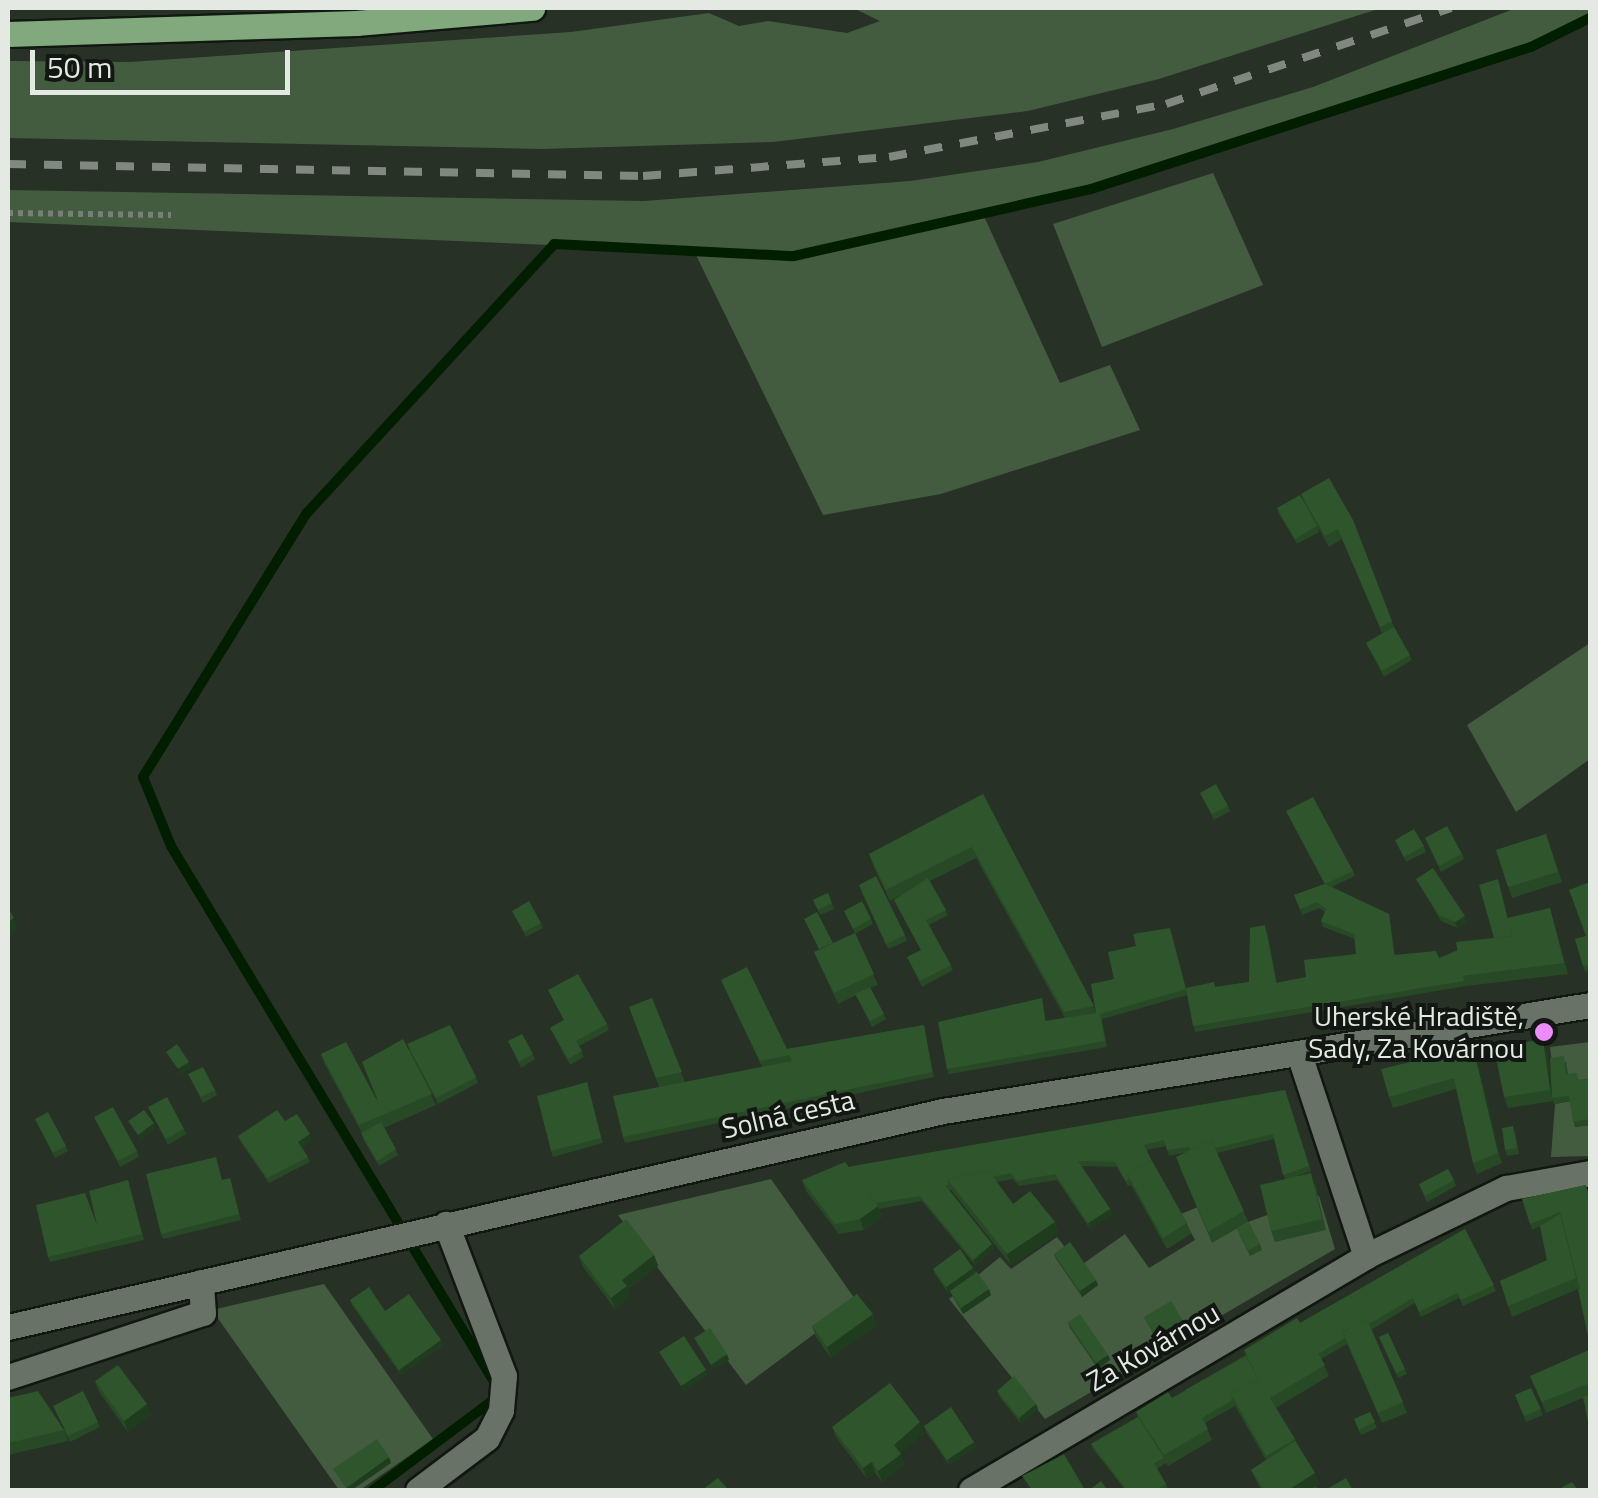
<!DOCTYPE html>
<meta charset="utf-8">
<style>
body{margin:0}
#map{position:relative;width:1598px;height:1498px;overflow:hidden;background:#273126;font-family:"Titillium Web",sans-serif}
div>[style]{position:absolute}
.green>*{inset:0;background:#435c40}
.stream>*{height:10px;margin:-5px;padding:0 5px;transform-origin:5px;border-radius:5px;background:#021e01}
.path>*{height:6px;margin-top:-3px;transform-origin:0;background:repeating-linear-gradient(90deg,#778076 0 5px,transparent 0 10px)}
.roads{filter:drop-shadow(2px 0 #10180f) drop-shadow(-2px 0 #10180f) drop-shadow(0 2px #10180f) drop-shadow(0 -2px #10180f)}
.minor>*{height:25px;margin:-12.5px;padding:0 12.5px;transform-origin:12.5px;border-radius:12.5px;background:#687267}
.major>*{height:25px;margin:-12.5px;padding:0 12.5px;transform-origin:12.5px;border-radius:12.5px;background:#81a97d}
.rail>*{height:8px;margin-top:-4px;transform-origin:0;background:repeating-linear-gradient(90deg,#80887f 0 18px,transparent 0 36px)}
.wall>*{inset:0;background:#284925}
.shaded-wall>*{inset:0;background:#203c1e}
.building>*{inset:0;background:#2e552b}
.dots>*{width:28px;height:28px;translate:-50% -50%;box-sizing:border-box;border:5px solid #131713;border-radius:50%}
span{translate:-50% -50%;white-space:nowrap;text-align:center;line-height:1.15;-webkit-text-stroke:8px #131713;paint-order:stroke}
.poi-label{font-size:28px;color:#e4eae3}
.right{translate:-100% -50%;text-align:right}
.street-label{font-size:28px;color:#e4eae3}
.frame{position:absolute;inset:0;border:10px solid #e4eae3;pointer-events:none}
.scale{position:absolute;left:30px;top:50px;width:260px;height:45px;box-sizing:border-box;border:5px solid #e4eae3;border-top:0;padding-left:12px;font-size:30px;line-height:35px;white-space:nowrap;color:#e4eae3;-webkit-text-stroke:8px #131713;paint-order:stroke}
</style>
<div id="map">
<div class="green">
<div style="clip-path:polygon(853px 8px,1381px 8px,1159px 79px,1028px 111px,773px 142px,542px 149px,8px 138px,8px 61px,130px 62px,571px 32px,709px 13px,739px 26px,768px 21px,847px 33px,880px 21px)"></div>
<div style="clip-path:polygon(1516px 8px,1590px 8px,1590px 22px,1531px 47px,1091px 189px,983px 214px,1060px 383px,1110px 365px,1140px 430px,941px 494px,823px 515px,694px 251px,8px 222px,8px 190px,644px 201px,910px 181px,1038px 162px,1173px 129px,1313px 87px)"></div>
<div style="clip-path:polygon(1213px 173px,1263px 285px,1102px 347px,1053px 224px)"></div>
<div style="clip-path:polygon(1590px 643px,1590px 759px,1516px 812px,1467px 725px)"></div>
<div style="clip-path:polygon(1590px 1042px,1590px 1085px,1568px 1080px,1552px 1063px,1550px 1047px)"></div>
<div style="clip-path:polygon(1571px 1101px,1575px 1127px,1590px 1125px,1590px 1156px,1551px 1157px,1555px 1104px)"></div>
<div style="clip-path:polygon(771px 1179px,857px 1302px,746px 1385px,618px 1215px)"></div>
<div style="clip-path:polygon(1234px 1192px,1248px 1222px,1319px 1196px,1335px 1249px,1045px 1419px,949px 1299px,1000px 1257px,1011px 1269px,1057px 1237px,1080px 1266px,1125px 1234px,1149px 1268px,1195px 1240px,1181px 1214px)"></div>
<div style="clip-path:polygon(324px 1284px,433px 1439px,360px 1490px,339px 1490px,212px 1310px)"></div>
</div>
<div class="stream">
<div style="left:496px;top:1385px;width:629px;rotate:-121.09deg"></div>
<div style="left:171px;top:846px;width:74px;rotate:-112.1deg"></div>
<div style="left:143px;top:777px;width:311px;rotate:-58.2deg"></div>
<div style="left:307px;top:513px;width:365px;rotate:-47.4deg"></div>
<div style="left:554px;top:244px;width:240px;rotate:2.9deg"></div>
<div style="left:794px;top:256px;width:304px;rotate:-12.7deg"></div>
<div style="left:1091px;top:189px;width:462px;rotate:-17.9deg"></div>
<div style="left:1531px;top:47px;width:66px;rotate:-26.2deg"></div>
<div style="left:373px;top:1490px;width:154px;rotate:-36.8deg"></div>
</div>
<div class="path">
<div style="left:8px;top:213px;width:163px;rotate:0.7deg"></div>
</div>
<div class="roads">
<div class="minor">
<div style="left:1299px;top:1054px;width:213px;rotate:71.7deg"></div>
<div style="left:8px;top:1327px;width:960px;rotate:-13.01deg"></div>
<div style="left:943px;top:1111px;width:656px;rotate:-9.3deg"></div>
<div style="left:8px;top:1377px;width:205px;rotate:-18.2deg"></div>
<div style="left:203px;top:1313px;width:31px;rotate:-94deg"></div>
<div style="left:418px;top:1490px;width:86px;rotate:-37deg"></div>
<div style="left:487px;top:1438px;width:31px;rotate:-63deg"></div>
<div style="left:501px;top:1410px;width:34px;rotate:-85deg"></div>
<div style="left:504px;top:1376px;width:163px;rotate:-110.9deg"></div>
<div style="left:971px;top:1490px;width:459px;rotate:-30.6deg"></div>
<div style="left:1366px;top:1256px;width:156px;rotate:-25.9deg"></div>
<div style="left:1506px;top:1188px;width:85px;rotate:-10.1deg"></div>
</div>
<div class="major">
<div style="left:8px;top:34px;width:348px;rotate:-1.8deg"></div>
<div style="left:356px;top:23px;width:177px;rotate:-4.9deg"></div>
</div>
</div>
<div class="rail">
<div style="left:8px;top:164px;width:635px;rotate:1.08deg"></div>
<div style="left:643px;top:176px;width:247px;rotate:-4.4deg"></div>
<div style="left:889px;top:157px;width:282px;rotate:-10.8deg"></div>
<div style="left:1166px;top:104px;width:301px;rotate:-18.6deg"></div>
</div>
<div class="wall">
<div style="clip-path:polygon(1301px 494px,1353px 520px,1394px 627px,1412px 660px,1384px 677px,1366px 643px,1382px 633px,1342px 539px,1329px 547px,1318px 527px,1319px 532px,1297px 544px,1279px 514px,1277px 508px,1305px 504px)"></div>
<div style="clip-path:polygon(1200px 793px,1228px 806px,1230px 811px,1214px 820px)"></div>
<div style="clip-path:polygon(983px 794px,1096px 1012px,1186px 988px,1215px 987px,1249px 982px,1267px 931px,1277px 983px,1306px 977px,1356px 954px,1355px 939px,1323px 927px,1321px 921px,1325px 912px,1319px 908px,1302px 915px,1294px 895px,1325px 884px,1286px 811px,1353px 871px,1355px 876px,1332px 887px,1389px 914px,1395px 955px,1439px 958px,1494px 938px,1508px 918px,1550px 908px,1568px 974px,1466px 986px,1195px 1032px,1187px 995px,1102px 1019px,1107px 1047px,949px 1074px,947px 1069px,1042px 998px,1046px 1021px,1065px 1018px,976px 858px,930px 881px,948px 915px,929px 925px,953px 970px,922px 987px,907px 957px,921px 950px,894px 900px,903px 894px,890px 901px,873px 865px,869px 854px)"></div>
<div style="clip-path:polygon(1546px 834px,1562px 882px,1512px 898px,1496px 850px)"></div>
<div style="clip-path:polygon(1425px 838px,1462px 854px,1464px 859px,1441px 872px)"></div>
<div style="clip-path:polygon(1395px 840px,1424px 846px,1426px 852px,1406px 862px)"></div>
<div style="clip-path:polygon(1416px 879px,1467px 922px,1457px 928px,1441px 921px)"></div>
<div style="clip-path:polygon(1590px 882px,1590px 970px,1585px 972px,1575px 939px,1586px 936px)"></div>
<div style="clip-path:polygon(861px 891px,905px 935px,907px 941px,888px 949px)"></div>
<div style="clip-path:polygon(828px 893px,834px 909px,820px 915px,813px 900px)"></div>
<div style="clip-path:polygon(512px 911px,541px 923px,543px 928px,526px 937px)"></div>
<div style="clip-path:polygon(844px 911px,871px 919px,873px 924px,855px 934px,878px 985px,870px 988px,886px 1019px,872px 1027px,856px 995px,838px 1004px,814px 952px,855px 933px)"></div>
<div style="clip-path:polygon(721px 980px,787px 1049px,924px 1025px,934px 1077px,625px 1143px,623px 1137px,659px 1087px,629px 1007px,652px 998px,685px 1082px,762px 1067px)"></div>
<div style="clip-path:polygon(548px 990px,607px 1024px,609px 1030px,579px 1046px,584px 1057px,570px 1065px,550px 1028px,564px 1020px)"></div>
<div style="clip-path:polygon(508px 1041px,533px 1054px,535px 1059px,521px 1068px)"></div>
<div style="clip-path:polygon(409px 1049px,476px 1077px,478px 1083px,438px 1104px,409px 1050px,436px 1105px,384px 1128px,398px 1155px,379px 1166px,363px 1139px,362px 1133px,325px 1065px,321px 1054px,377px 1099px)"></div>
<div style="clip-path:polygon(1547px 1050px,1551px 1081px,1566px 1061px,1568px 1074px,1579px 1080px,1590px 1079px,1590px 1125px,1575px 1127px,1570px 1101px,1554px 1104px,1554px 1101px,1508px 1108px,1504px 1097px)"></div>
<div style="clip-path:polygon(1477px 1058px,1502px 1163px,1477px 1174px,1473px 1163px,1456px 1089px,1393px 1108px,1389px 1097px)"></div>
<div style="clip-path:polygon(188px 1074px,215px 1090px,217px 1095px,203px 1103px)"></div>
<div style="clip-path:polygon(587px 1082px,603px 1143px,553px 1157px,551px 1151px)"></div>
<div style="clip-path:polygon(1285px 1090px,1311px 1171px,1297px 1176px,1315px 1184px,1326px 1230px,1275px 1242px,1271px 1231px,1285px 1179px,1274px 1139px,1217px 1153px,1248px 1222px,1212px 1243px,1180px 1168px,1183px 1153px,1169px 1156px,1166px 1146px,1146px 1150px,1187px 1223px,1191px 1234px,1167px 1249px,1131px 1185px,1128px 1186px,1117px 1167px,1082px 1166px,1110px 1209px,1112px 1215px,1090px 1229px,1057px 1180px,1019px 1186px,1013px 1179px,996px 1182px,1013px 1204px,1059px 1233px,1011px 1265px,951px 1190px,949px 1190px,992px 1244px,994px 1249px,975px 1265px,922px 1201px,879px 1209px,882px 1217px,864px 1230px,839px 1234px,806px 1191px,802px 1180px,848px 1167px)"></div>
<div style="clip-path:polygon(148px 1107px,184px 1129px,186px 1134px,168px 1145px)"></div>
<div style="clip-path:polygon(94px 1117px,137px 1151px,139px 1157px,120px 1167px)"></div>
<div style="clip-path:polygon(35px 1119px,66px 1146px,68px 1151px,55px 1158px)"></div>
<div style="clip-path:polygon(285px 1121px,312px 1140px,302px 1147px,310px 1162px,269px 1183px,240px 1141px,238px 1136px)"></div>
<div style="clip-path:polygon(1515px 1131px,1519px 1154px,1507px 1156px,1505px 1150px)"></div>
<div style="clip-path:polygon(230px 1178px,241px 1220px,163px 1239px,161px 1234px)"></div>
<div style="clip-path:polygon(128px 1180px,144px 1240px,50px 1262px,48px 1257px,97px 1225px)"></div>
<div style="clip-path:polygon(1454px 1180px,1456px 1186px,1427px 1202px,1419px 1184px)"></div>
<div style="clip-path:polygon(1586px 1185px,1590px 1345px,1578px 1289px,1512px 1317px,1500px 1281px,1547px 1260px,1540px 1226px,1532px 1230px,1522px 1199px)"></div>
<div style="clip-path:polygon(1465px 1229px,1496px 1291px,1463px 1306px,1459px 1298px,1421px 1317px,1415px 1303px,1371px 1330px,1407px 1413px,1382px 1423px,1347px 1344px,1321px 1359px,1329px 1376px,1276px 1408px,1315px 1473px,1319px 1484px,1316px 1486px,1319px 1490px,1261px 1490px,1251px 1470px,1266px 1460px,1235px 1406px,1205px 1423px,1212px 1440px,1168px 1466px,1166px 1463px,1157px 1469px,1166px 1484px,1168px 1490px,1125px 1490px,1093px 1449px,1091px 1444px,1138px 1417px,1136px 1412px,1172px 1398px,1300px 1323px)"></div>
<div style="clip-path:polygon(1239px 1234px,1260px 1244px,1262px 1250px,1250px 1256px)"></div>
<div style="clip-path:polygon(1054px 1254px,1098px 1285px,1082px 1297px,1056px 1259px)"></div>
<div style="clip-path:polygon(654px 1255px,658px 1266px,628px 1289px,630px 1297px,615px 1309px,583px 1267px,579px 1256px)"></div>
<div style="clip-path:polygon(973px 1268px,991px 1295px,963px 1314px,950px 1292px,948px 1293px,935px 1274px,933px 1269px)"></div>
<div style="clip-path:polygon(350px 1300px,385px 1311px,443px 1346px,401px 1375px,352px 1305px)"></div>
<div style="clip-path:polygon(873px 1314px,877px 1325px,831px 1358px,816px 1337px,812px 1326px)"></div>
<div style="clip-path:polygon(1144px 1317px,1188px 1329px,1190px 1335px,1163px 1351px)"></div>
<div style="clip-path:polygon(1068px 1322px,1108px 1355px,1110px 1360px,1098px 1369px,1070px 1328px)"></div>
<div style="clip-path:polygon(1388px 1333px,1407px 1374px,1398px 1378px,1379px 1337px)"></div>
<div style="clip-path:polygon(1590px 1353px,1590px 1430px,1583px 1398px,1546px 1413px,1530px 1376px)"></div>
<div style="clip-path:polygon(95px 1381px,147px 1404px,151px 1415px,128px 1432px,99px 1392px)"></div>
<div style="clip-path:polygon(1531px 1388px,1543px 1415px,1526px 1422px,1515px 1395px)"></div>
<div style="clip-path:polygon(997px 1391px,1036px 1404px,1038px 1409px,1021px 1424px,999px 1396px)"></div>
<div style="clip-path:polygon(8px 1398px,63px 1429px,98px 1422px,100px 1427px,70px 1442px,65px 1432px,68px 1441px,8px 1455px)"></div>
<div style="clip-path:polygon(1370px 1412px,1377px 1428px,1361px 1435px,1354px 1419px)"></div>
<div style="clip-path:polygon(924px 1426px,974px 1442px,976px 1447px,949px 1465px,926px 1432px)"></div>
<div style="clip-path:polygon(832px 1427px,924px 1433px,900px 1454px,905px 1465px,882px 1482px,875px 1473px,867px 1479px,836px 1437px)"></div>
</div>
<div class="shaded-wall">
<div style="clip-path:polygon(1465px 916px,1467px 922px,1457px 928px,1455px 922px)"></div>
<div style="clip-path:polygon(14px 918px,18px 929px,8px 936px,8px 922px)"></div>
<div style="clip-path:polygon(1543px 1039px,1547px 1050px,1554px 1101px,1550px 1090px)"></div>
<div style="clip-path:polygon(1473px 1047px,1477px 1058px,1502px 1163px,1498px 1153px)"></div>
<div style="clip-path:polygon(189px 1062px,191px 1068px,180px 1075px,178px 1069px)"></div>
<div style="clip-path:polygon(154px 1123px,156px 1129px,140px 1141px,138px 1135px)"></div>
<div style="clip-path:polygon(310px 1134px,312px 1140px,300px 1148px,298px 1142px)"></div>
<div style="clip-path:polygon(878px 1206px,882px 1217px,864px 1230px,860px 1219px)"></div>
<div style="clip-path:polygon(1110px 1209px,1112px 1215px,1090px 1229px,1088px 1223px)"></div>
<div style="clip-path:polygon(1055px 1222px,1059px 1233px,1011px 1265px,1007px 1254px)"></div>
<div style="clip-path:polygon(992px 1244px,994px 1249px,975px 1265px,973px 1260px)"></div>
<div style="clip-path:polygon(654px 1255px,658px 1266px,628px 1289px,630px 1297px,615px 1309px,611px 1298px,622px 1280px)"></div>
<div style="clip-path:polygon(973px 1268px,975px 1274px,948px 1293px,946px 1287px)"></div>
<div style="clip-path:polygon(1096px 1280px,1098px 1285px,1082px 1297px,1080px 1291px)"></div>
<div style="clip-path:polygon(989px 1289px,991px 1295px,963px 1314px,961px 1308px)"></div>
<div style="clip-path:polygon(873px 1314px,877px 1325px,831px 1358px,827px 1347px)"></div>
<div style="clip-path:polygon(441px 1340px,443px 1346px,401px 1375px,399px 1370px)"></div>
<div style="clip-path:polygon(727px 1354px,729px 1360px,713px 1370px,711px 1365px)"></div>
<div style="clip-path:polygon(1108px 1355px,1110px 1360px,1098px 1369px,1096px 1363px)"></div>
<div style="clip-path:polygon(706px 1370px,708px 1375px,683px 1392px,681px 1386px)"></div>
<div style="clip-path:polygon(147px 1404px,151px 1415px,128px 1432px,124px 1421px)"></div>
<div style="clip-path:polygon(1036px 1404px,1038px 1409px,1021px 1424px,1019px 1418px)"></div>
<div style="clip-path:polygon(920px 1422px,924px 1433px,898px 1456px,894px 1445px)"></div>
<div style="clip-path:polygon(974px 1442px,976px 1447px,949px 1465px,947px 1460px)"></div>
<div style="clip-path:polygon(901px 1454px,905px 1465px,882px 1482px,878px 1471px)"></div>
<div style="clip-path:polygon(389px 1457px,391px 1463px,352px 1490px,347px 1490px,346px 1488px)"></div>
<div style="clip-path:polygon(872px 1462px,875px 1473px,867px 1479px,863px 1468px)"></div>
<div style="clip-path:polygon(1315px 1473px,1319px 1484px,1310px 1490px,1288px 1490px)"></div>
</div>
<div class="building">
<div style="clip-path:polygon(1329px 478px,1353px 520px,1392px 621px,1380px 627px,1338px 529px,1325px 536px,1301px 494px)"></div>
<div style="clip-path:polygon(1300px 495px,1317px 526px,1295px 539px,1277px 508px)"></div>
<div style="clip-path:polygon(1394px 627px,1410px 655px,1382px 671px,1366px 643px)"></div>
<div style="clip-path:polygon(1216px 784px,1228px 806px,1212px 814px,1200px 793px)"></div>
<div style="clip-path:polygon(983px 794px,1094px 1006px,1064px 1012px,972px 847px,886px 890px,869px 854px)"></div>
<div style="clip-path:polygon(1313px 797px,1353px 871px,1325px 884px,1286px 811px)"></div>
<div style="clip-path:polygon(1447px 826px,1462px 854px,1439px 866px,1425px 838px)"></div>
<div style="clip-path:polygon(1414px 829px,1424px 846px,1404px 857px,1395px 840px)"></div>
<div style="clip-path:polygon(1546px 834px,1558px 872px,1508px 887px,1496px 850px)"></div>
<div style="clip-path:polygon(1433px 868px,1465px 916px,1455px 922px,1439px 915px,1416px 879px)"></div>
<div style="clip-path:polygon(876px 876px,905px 935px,886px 944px,859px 885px)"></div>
<div style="clip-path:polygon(928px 878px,946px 910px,926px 920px,951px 965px,920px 981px,907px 957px,921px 950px,894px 900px)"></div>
<div style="clip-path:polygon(1498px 879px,1512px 936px,1494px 938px,1479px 885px)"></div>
<div style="clip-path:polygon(1590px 882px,1590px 964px,1583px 966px,1575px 939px,1586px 936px,1569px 890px)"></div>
<div style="clip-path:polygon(1325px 884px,1389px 914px,1394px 955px,1436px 951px,1439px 958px,1458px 950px,1464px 981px,1193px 1026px,1186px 988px,1214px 982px,1215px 987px,1249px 982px,1250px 928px,1265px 925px,1276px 983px,1306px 977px,1304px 960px,1356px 954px,1354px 934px,1321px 921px,1326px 909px,1317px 902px,1300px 909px,1294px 895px)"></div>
<div style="clip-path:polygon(828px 893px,832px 903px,818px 910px,813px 900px)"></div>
<div style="clip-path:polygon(529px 901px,541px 923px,524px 932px,512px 911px)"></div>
<div style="clip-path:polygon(862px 901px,871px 919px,853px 929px,844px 911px)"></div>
<div style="clip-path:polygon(8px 908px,14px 918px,8px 922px)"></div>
<div style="clip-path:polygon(1550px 908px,1564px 963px,1462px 976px,1456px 942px,1512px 936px,1507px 918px)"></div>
<div style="clip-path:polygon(817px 912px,833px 943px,819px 949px,804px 919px)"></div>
<div style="clip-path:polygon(1170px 928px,1186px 989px,1100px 1014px,1105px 1041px,947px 1069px,938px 1022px,1042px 998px,1045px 1021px,1096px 1013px,1091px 984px,1114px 979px,1108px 952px,1136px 946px,1133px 934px)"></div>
<div style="clip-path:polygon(855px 933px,874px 974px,834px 993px,814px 952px)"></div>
<div style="clip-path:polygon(747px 967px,790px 1055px,760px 1061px,721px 980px)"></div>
<div style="clip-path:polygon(578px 974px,607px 1024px,576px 1041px,582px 1051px,568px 1059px,550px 1028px,564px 1020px,548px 990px)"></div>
<div style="clip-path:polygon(870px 987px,884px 1014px,870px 1021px,855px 994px)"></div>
<div style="clip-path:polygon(652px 998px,682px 1072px,656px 1078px,629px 1007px)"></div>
<div style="clip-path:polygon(450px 1025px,476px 1077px,436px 1098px,407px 1044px)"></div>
<div style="clip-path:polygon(924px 1025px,932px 1072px,623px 1137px,613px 1096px,792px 1061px,787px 1049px)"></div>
<div style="clip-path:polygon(522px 1034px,533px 1054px,519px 1062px,508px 1041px)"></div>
<div style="clip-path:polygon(403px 1039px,432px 1094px,359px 1125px,321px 1054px,346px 1042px,380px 1106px,362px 1062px)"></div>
<div style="clip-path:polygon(1543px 1039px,1550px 1090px,1504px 1097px,1494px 1048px)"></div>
<div style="clip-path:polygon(177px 1044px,189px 1062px,178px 1069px,166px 1052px)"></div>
<div style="clip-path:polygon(1473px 1047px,1498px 1153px,1473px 1163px,1454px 1078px,1389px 1097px,1381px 1069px)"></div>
<div style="clip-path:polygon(1564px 1056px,1566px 1074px,1577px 1073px,1578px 1080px,1590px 1079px,1590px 1119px,1573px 1122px,1569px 1096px,1552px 1098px,1550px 1058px)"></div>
<div style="clip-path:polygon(203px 1067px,215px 1090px,201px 1097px,188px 1074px)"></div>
<div style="clip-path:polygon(587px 1082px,601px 1138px,551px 1151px,537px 1096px)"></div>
<div style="clip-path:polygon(1285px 1090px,1309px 1166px,1283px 1175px,1273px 1134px,1215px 1148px,1211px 1140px,1190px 1150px,1189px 1147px,1167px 1150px,1164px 1140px,1144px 1145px,1152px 1161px,1127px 1174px,1129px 1179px,1126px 1181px,1115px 1162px,1078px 1161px,1110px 1209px,1088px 1223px,1055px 1174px,1017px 1181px,1011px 1173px,992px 1177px,989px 1171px,947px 1179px,949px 1185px,945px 1185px,992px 1244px,973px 1260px,920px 1196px,876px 1203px,848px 1167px)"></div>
<div style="clip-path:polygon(167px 1097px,184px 1129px,166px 1139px,148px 1107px)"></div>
<div style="clip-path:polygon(113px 1107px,137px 1151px,118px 1161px,94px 1117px)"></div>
<div style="clip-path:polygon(144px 1110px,154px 1123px,138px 1135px,128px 1121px)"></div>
<div style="clip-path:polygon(277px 1110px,285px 1121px,297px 1114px,310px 1134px,298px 1142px,308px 1157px,267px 1178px,238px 1136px)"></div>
<div style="clip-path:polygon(48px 1112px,66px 1146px,53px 1153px,35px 1119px)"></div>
<div style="clip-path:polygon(381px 1122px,396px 1149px,377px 1161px,361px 1133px)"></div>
<div style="clip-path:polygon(1513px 1126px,1517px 1148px,1505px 1150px,1502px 1128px)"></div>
<div style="clip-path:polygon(1211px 1140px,1244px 1211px,1208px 1232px,1176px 1157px)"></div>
<div style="clip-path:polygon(216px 1157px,222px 1180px,230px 1178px,239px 1214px,161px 1234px,146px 1174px)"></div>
<div style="clip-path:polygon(1152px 1161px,1187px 1223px,1163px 1238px,1127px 1174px)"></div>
<div style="clip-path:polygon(845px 1162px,878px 1206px,860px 1219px,835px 1224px,802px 1180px)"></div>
<div style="clip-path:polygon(1448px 1169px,1454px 1180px,1425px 1196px,1419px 1184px)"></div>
<div style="clip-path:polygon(989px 1171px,1013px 1204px,1030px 1191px,1055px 1222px,1007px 1254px,947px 1179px)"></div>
<div style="clip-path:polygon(1311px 1173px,1322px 1219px,1271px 1231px,1260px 1185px)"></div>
<div style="clip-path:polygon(128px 1180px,142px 1234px,48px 1257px,36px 1205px,85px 1193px,97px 1225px,89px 1191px)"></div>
<div style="clip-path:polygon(1586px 1185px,1590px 1203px,1590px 1345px,1578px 1289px,1580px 1289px,1560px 1212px,1530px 1224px,1522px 1199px)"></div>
<div style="clip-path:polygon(1560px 1214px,1576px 1278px,1508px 1306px,1500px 1281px,1547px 1260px,1540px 1226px)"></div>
<div style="clip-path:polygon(626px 1219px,654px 1255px,622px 1280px,627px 1286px,611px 1298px,579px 1256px)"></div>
<div style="clip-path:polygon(1249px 1222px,1260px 1244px,1248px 1251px,1237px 1229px)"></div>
<div style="clip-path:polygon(1465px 1229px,1494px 1285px,1461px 1300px,1457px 1293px,1419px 1312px,1413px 1298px,1369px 1324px,1367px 1319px,1343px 1332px,1345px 1338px,1318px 1354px,1300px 1323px)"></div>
<div style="clip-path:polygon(1070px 1242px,1096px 1280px,1080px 1291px,1054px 1254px)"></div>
<div style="clip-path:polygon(960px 1249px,973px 1268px,946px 1287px,933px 1269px)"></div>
<div style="clip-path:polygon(977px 1272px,989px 1289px,961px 1308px,950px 1291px)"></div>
<div style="clip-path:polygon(369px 1287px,385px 1311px,409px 1294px,441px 1340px,399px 1370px,350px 1300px)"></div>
<div style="clip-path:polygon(857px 1294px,873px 1314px,827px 1347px,812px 1326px)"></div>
<div style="clip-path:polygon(1171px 1301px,1188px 1329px,1161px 1346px,1144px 1317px)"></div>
<div style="clip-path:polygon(1080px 1314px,1108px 1355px,1096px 1363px,1068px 1322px)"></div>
<div style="clip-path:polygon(1297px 1318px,1325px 1365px,1270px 1398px,1295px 1439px,1266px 1456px,1231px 1394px,1258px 1379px,1244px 1350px)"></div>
<div style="clip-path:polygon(1367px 1319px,1403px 1402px,1378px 1413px,1343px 1332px)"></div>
<div style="clip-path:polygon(710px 1328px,727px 1354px,711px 1365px,694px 1338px)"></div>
<div style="clip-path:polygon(1388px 1333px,1405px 1369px,1396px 1373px,1379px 1337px)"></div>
<div style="clip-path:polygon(684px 1336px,706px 1370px,681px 1386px,659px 1352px)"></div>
<div style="clip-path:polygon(1589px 1350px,1590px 1383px,1542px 1402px,1530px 1376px)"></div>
<div style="clip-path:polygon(1246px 1356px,1258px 1379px,1231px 1394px,1233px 1400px,1202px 1418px,1185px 1390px)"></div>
<div style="clip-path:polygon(118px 1365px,147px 1404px,124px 1421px,95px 1381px)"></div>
<div style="clip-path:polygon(1014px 1376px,1036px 1404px,1019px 1418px,997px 1391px)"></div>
<div style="clip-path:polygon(890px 1383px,920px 1422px,894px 1445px,901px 1454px,878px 1471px,872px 1462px,863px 1468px,832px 1427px)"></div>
<div style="clip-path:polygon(1531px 1388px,1541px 1409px,1524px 1416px,1515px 1395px)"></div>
<div style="clip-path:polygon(1187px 1390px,1208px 1429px,1164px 1455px,1136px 1412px,1168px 1392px,1172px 1398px)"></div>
<div style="clip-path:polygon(38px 1391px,64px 1430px,8px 1443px,8px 1398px)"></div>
<div style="clip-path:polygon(83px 1391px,98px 1422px,68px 1436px,53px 1406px)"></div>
<div style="clip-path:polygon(1590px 1395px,1590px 1406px,1586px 1407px,1583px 1397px)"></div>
<div style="clip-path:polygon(1590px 1406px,1590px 1430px,1585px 1407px)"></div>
<div style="clip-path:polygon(951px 1407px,974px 1442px,947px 1460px,924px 1426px)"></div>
<div style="clip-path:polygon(1370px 1412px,1375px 1422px,1359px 1430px,1354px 1419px)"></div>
<div style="clip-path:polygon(1138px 1417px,1164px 1458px,1154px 1463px,1166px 1484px,1155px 1490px,1127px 1490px,1091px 1444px)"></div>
<div style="clip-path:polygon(377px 1439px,389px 1457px,346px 1488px,333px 1469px)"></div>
<div style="clip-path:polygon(1295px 1441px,1315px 1473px,1288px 1490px,1264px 1490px,1251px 1470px)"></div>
<div style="clip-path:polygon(1064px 1454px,1085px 1490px,1032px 1490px,1022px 1476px)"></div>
<div style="clip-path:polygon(718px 1478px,729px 1490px,702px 1490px)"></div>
<div style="clip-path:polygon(1346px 1478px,1353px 1490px,1325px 1490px)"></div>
<div style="clip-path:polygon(1101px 1481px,1107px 1490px,1089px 1490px)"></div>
<div style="clip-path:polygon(1572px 1482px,1578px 1490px,1557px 1490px)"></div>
</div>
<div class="dots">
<div style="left:1544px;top:1032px;background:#ec8cfa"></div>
</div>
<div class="poi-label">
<span class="right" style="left:1524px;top:1032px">Uherské Hradiště,<br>Sady, Za Kovárnou</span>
</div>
<div class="street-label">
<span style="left:788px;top:1114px;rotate:-13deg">Solná cesta</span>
<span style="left:1153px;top:1347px;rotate:-30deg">Za Kovárnou</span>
</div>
<div class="frame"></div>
<div class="scale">50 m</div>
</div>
